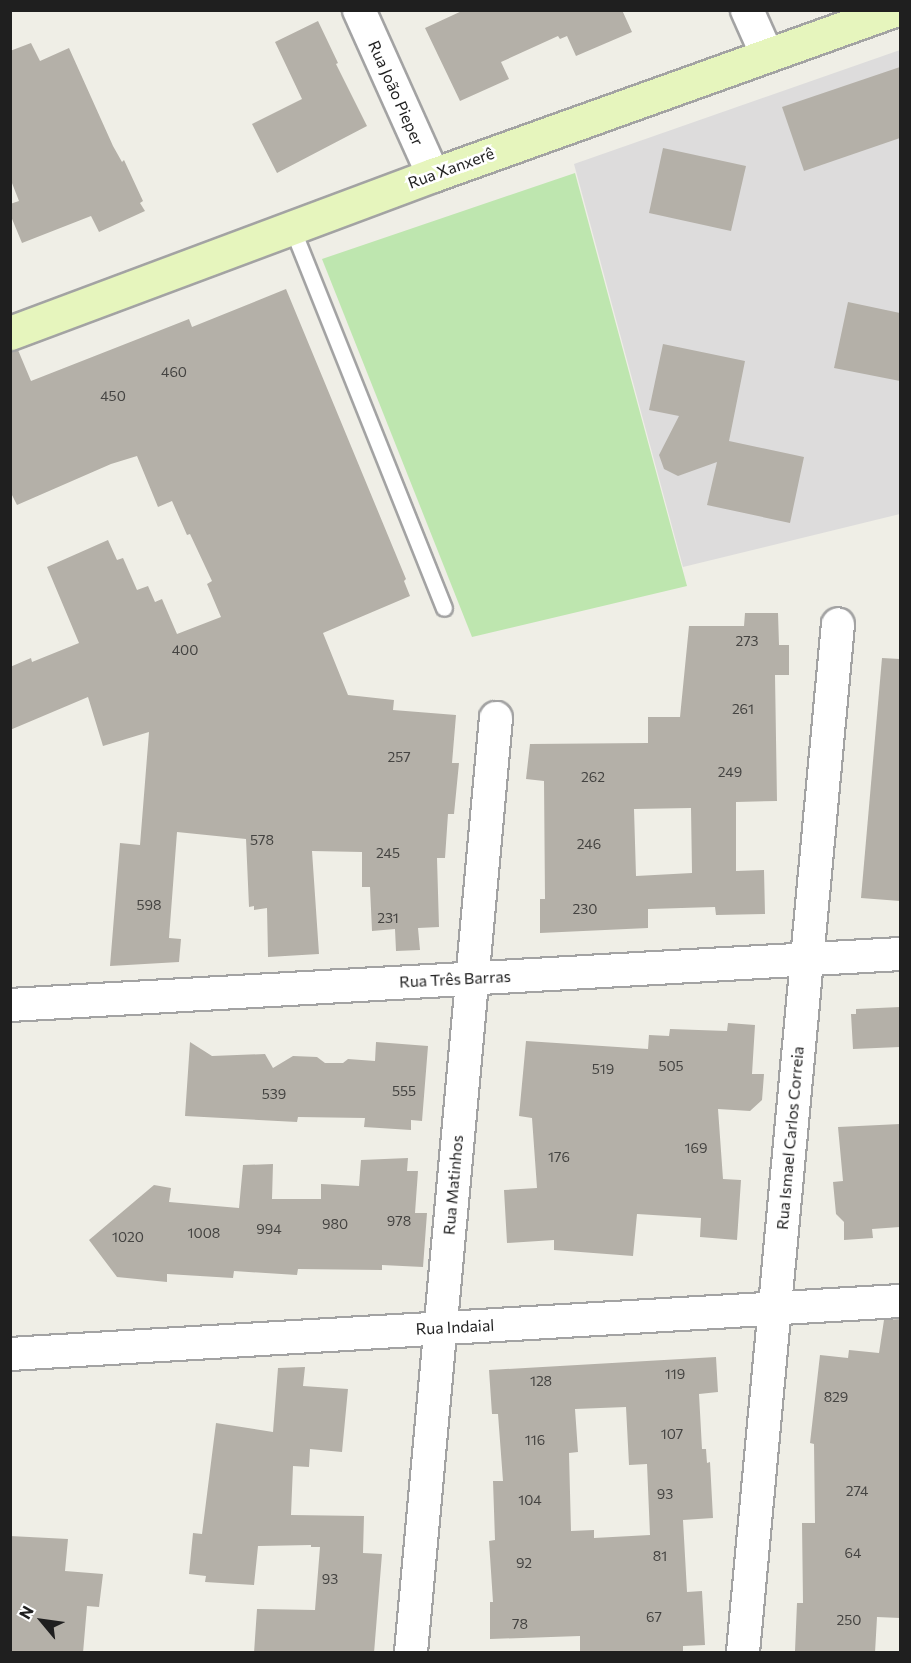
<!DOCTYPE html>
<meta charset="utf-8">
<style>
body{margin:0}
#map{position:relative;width:911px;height:1663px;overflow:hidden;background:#efeee6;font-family:Commissioner,sans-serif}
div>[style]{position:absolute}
.residential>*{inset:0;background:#dddcdc}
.grass>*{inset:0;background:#bee6af}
.building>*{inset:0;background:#b4b0a8}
.roads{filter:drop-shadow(2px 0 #a3a3a3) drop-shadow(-2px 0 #a3a3a3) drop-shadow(0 2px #a3a3a3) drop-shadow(0 -2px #a3a3a3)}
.lane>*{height:15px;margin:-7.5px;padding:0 7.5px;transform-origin:7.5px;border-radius:7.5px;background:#fff}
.street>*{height:32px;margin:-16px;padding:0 16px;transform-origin:16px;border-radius:16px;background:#fff}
.secondary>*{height:33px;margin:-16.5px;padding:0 16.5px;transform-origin:16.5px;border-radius:16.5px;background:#e6f5bd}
span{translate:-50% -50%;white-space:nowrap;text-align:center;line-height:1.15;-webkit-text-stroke:5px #fff;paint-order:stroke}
.number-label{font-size:14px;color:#444341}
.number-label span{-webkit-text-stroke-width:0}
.street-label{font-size:16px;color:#1f1f1f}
.frame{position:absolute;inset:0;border:12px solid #1f1f1f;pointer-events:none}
.north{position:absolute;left:12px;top:1591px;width:60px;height:60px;-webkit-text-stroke:4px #fff;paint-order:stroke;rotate:299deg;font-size:16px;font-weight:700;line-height:24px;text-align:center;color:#1f1f1f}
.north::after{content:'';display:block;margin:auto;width:21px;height:27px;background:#1f1f1f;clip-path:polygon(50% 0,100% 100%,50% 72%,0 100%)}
</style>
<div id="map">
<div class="residential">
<div style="clip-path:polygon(900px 50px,900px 514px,683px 567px,574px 164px)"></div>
</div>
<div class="grass">
<div style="clip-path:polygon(575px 173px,687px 586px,472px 637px,322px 259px)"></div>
</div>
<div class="building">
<div style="clip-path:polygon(464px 10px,622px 10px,632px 32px,576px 56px,567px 36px,560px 39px,558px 36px,501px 62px,509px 79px,460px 101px,425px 28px)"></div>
<div style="clip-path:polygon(318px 21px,338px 63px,336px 64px,367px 126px,277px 173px,252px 124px,302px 99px,275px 42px)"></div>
<div style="clip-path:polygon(31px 43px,40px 61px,69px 48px,113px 146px,122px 162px,124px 160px,143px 201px,140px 203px,145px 211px,99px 232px,91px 216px,22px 243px,10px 214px,10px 204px,19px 201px,10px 178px,10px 51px)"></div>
<div style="clip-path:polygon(900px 67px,900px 138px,804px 171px,782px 107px)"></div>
<div style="clip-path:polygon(663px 148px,746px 166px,731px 231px,649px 213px)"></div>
<div style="clip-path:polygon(286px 289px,406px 579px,404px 581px,410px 596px,323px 633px,348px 695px,394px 700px,393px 710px,456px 715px,452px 763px,459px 763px,454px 814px,448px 814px,445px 858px,437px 858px,439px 927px,418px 928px,420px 950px,396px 951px,395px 929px,372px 931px,370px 887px,362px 887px,362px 852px,312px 851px,319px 954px,268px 957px,267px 908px,254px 910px,254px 906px,249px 907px,246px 839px,177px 832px,169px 938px,181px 939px,179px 962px,110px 966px,120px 843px,140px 845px,149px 732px,103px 746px,88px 697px,10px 730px,10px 667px,31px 658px,32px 662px,79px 643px,47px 567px,108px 540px,117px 560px,123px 558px,137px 590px,148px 586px,155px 602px,162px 599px,177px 634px,221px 617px,207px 584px,212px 581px,190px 534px,187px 535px,172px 501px,158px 507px,137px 456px,111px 464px,17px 505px,10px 491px,10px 351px,18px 350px,31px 381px,189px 319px,192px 327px)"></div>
<div style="clip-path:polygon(848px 302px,900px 313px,900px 381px,834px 368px)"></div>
<div style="clip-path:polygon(663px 344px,745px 361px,729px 441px,804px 457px,790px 523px,707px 505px,717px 462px,678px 476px,664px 469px,659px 455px,679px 416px,649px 410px)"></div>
<div style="clip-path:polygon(evenodd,745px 613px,778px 613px,779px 645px,789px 645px,789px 675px,775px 675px,777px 801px,736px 802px,736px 871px,764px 870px,765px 914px,716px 915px,715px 907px,648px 909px,648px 928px,540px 933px,540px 899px,545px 899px,544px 781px,526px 779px,530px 744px,648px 743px,648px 717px,680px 717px,689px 626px,744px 626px,745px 613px,691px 808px,692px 873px,636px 876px,634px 809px,691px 808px)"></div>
<div style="clip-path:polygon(882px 658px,900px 659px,900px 901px,861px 898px)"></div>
<div style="clip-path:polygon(900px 1007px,900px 1047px,853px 1049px,851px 1014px,856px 1014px,856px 1009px)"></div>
<div style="clip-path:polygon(728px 1023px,755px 1025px,752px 1074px,764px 1074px,762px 1100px,750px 1111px,718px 1109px,723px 1179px,741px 1180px,737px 1240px,700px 1237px,701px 1218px,637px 1214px,633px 1256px,554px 1250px,554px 1240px,507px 1243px,504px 1190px,537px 1188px,532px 1118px,519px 1116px,526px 1041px,648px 1049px,649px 1035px,669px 1036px,670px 1029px,727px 1031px)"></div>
<div style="clip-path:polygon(190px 1042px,212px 1056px,265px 1054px,273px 1068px,293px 1056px,317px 1057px,325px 1063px,343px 1063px,348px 1059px,375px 1061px,376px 1042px,428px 1046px,422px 1121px,411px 1120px,411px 1130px,364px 1127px,365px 1118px,298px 1117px,297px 1122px,185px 1116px)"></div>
<div style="clip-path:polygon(900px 1124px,900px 1227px,872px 1229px,873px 1238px,844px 1240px,844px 1222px,836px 1214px,833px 1182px,843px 1181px,838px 1127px)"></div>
<div style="clip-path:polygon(408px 1158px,407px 1171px,418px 1171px,415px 1213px,427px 1213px,423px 1267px,382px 1265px,382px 1270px,298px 1269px,297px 1275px,234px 1271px,233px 1278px,167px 1274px,167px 1282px,117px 1277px,89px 1240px,154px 1185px,171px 1188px,169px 1202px,239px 1208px,243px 1165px,273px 1164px,272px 1199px,321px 1199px,321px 1184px,359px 1186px,361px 1160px)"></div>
<div style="clip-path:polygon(900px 1319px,900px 1618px,877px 1617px,875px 1653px,795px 1651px,797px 1603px,803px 1603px,802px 1523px,815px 1523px,814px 1444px,810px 1443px,820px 1355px,848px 1358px,849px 1350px,879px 1353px,884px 1320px)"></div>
<div style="clip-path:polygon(evenodd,716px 1357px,718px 1392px,699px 1394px,702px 1449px,706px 1449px,707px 1463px,710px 1462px,713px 1518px,683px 1520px,687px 1592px,702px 1591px,705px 1645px,683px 1646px,683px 1653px,580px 1653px,580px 1636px,490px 1639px,490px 1602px,493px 1602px,489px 1541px,495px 1540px,493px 1481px,503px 1481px,498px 1414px,492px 1414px,489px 1370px,716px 1357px,626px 1407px,629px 1465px,647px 1464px,650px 1535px,594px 1538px,594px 1530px,571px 1531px,569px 1453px,578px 1452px,575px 1409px,626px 1407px)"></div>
<div style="clip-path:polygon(305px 1367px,303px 1386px,348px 1389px,342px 1452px,310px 1449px,309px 1467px,293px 1466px,291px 1515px,364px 1516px,363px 1553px,382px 1554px,374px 1653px,254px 1653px,257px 1609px,315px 1610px,320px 1547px,311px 1547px,311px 1545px,258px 1546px,254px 1585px,205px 1582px,206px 1576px,189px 1574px,193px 1533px,202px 1534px,216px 1423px,273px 1432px,278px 1368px)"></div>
<div style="clip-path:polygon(10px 1536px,68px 1539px,65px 1571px,103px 1574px,99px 1607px,87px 1606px,83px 1653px,10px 1653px)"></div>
</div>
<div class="roads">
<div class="lane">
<div style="left:292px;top:228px;width:409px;rotate:68.2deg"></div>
</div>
<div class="street">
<div style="left:359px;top:10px;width:181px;rotate:65.8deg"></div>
<div style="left:747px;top:10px;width:49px;rotate:66deg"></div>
<div style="left:10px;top:1005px;width:891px;rotate:-3.28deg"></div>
<div style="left:10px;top:1354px;width:892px;rotate:-3.41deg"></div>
<div style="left:411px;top:1652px;width:938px;rotate:-84.8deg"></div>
<div style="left:743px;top:1652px;width:1032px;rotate:-84.72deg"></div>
</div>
<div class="secondary">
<div style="left:10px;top:333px;width:452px;rotate:-20.5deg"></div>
<div style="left:433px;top:175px;width:490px;rotate:-19.7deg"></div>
</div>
</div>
<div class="number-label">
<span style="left:174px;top:372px">460</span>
<span style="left:113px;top:396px">450</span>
<span style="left:747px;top:641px">273</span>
<span style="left:185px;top:650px">400</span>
<span style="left:743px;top:709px">261</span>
<span style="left:399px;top:757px">257</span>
<span style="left:730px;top:772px">249</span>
<span style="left:593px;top:777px">262</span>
<span style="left:262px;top:840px">578</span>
<span style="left:589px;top:844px">246</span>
<span style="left:388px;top:853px">245</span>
<span style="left:149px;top:905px">598</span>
<span style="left:585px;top:909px">230</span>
<span style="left:388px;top:918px">231</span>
<span style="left:671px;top:1066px">505</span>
<span style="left:603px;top:1069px">519</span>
<span style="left:404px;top:1091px">555</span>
<span style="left:274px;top:1094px">539</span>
<span style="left:696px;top:1148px">169</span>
<span style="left:559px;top:1157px">176</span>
<span style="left:399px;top:1221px">978</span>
<span style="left:335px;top:1224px">980</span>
<span style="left:269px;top:1229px">994</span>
<span style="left:204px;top:1233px">1008</span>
<span style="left:128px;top:1237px">1020</span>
<span style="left:675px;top:1374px">119</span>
<span style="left:541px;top:1381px">128</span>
<span style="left:836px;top:1397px">829</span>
<span style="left:672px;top:1434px">107</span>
<span style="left:535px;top:1440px">116</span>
<span style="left:857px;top:1491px">274</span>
<span style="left:665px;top:1494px">93</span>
<span style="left:530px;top:1500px">104</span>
<span style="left:853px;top:1553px">64</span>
<span style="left:660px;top:1556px">81</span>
<span style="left:524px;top:1563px">92</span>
<span style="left:330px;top:1579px">93</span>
<span style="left:654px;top:1617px">67</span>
<span style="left:849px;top:1620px">250</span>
<span style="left:520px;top:1624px">78</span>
</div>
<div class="street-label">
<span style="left:396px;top:93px;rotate:66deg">Rua João Pieper</span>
<span style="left:451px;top:168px;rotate:-20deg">Rua Xanxerê</span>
<span style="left:455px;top:979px;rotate:-3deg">Rua Três Barras</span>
<span style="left:790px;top:1138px;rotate:-85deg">Rua Ismael Carlos Correia</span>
<span style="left:453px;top:1185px;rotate:-85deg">Rua Matinhos</span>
<span style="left:455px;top:1327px;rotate:-3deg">Rua Indaial</span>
</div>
<div class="frame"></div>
<div class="north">N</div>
</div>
